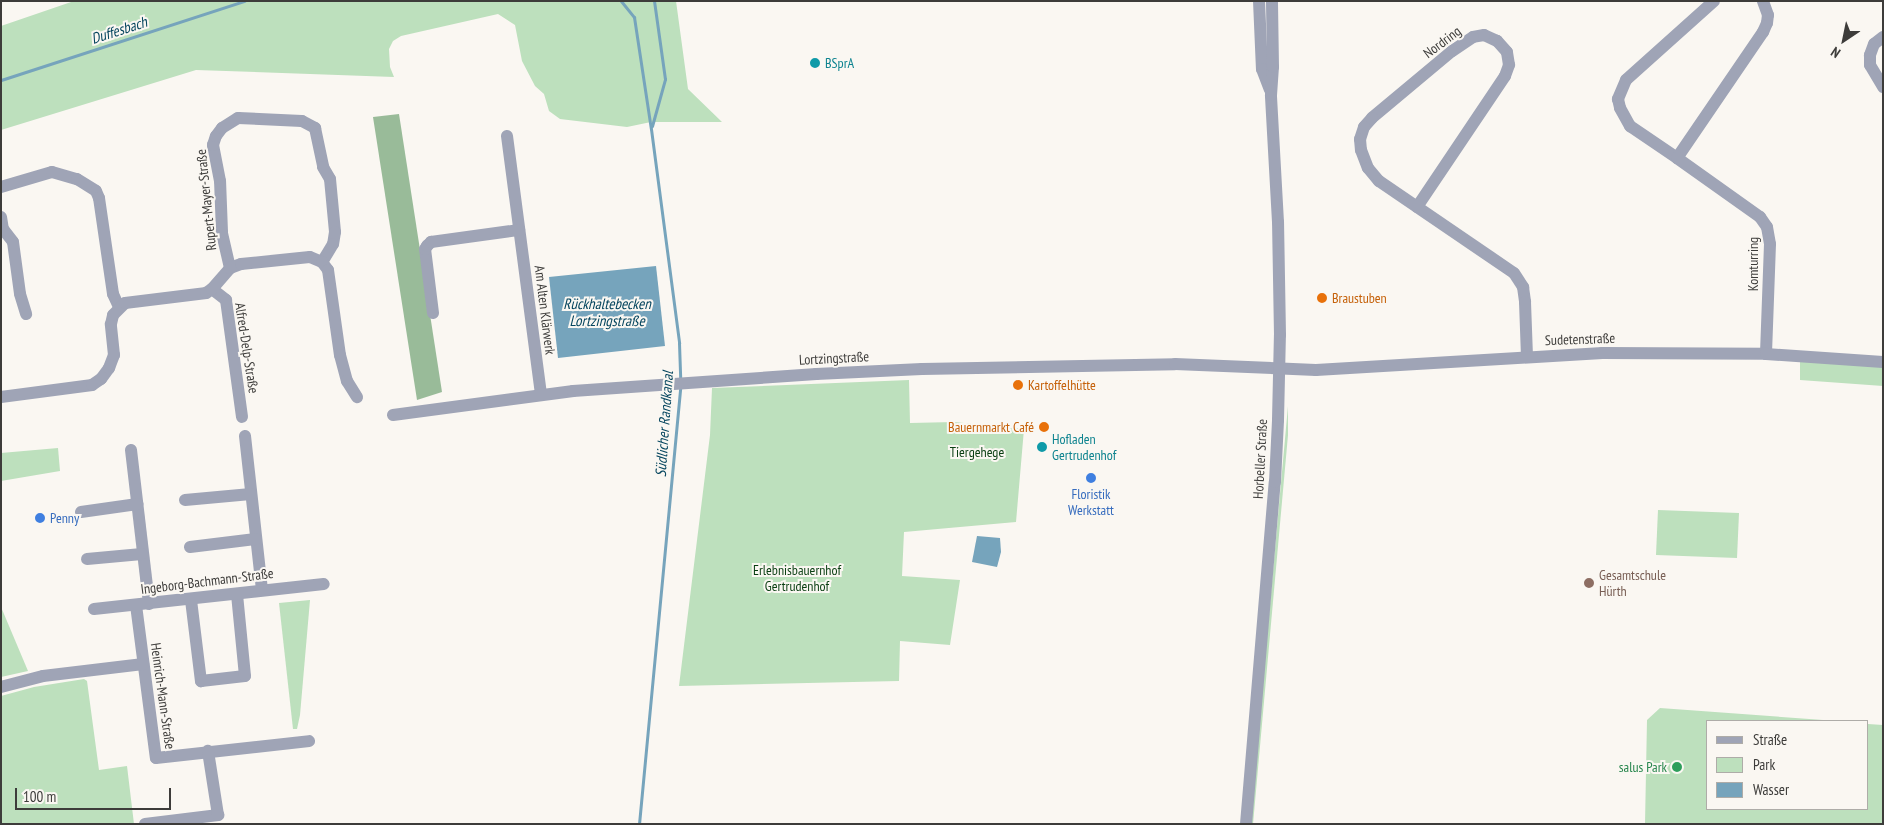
<!DOCTYPE html>
<meta charset="utf-8">
<style>
body{margin:0}
#map{position:relative;width:1884px;height:825px;overflow:hidden;background:#faf7f2;font-family:"PT Sans Narrow",sans-serif}
div>[style]{position:absolute}
.green>*{inset:0;background:#bde0bd}
.forest>*{inset:0;background:#9b9}
.water>*{inset:0;background:#76a4bc}
.stream>*{height:3px;margin:-1.5px;padding:0 1.5px;transform-origin:1.5px;border-radius:1.5px;background:#76a4bc}
.minor>*{height:12px;margin:-6px;padding:0 6px;transform-origin:6px;border-radius:6px;background:#9fa4b6}
.dots>*{width:14px;height:14px;translate:-50% -50%;box-sizing:border-box;border:2px solid #faf7f2;border-radius:50%}
span{translate:-50% -50%;white-space:nowrap;text-align:center;line-height:1.15;-webkit-text-stroke:4px #faf7f2;paint-order:stroke}
.street-label{font-size:14px;color:#3d3c3a}
.culture-label{font-size:14px;color:#0d838f}
.left{translate:0 -50%;text-align:left}
.food-label{font-size:14px;color:#c56008}
.right{translate:-100% -50%;text-align:right}
.park-label{font-size:14px;color:#093e11}
.shop-label{font-size:14px;color:#366cbe}
.education-label{font-size:14px;color:#785e54}
.leisure-label{font-size:14px;color:#27864d}
.water-label{font-size:15px;color:#05455e;font-style:italic}
.frame{position:absolute;inset:0;border:2px solid #3d3c3a;pointer-events:none}
.legend{position:absolute;left:1706px;top:720px;width:162px;height:90px;box-sizing:border-box;background:#faf7f2;border:1px solid #aeaca8;margin:0;padding:6px 9px;list-style:none;font-size:15px;color:#3d3c3a}
.legend li{display:flex;align-items:center;gap:10px;height:25px}
.legend b{width:25px;border:1px solid #aeaca8}
.north{position:absolute;left:1819px;top:15px;width:50px;height:50px;-webkit-text-stroke:4px #faf7f2;paint-order:stroke;rotate:214deg;font-size:14px;font-weight:700;line-height:20px;text-align:center;color:#3d3c3a}
.north::after{content:'';display:block;margin:auto;width:18px;height:22px;background:#3d3c3a;clip-path:polygon(50% 0,100% 100%,50% 72%,0 100%)}
.scale{position:absolute;left:15px;top:788px;width:156px;height:22px;box-sizing:border-box;border:2px solid #3d3c3a;border-top:0;padding-left:6px;font-size:15px;line-height:18px;white-space:nowrap;color:#3d3c3a;-webkit-text-stroke:4px #faf7f2;paint-order:stroke}
</style>
<div id="map">
<div class="green">
<div style="clip-path:polygon(74px 1px,676px 1px,688px 89px,722px 122px,651px 122px,627px 127px,560px 119px,549px 111px,544px 94px,535px 86px,522px 61px,515px 25px,498px 14px,401px 36px,393px 41px,389px 49px,390px 67px,394px 77px,196px 70px,1px 130px,1px 26px)"></div>
<div style="clip-path:polygon(1800px 361px,1883px 367px,1883px 386px,1800px 380px)"></div>
<div style="clip-path:polygon(909px 380px,910px 423px,954px 422px,1024px 429px,1016px 522px,904px 532px,902px 576px,960px 580px,950px 645px,900px 641px,899px 681px,679px 686px,710px 435px,712px 388px)"></div>
<div style="clip-path:polygon(1288px 406px,1288px 435px,1253px 824px,1250px 824px)"></div>
<div style="clip-path:polygon(58px 448px,60px 471px,1px 481px,1px 453px)"></div>
<div style="clip-path:polygon(1658px 510px,1739px 513px,1737px 558px,1656px 555px)"></div>
<div style="clip-path:polygon(310px 600px,300px 715px,297px 729px,293px 729px,279px 603px)"></div>
<div style="clip-path:polygon(1px 607px,28px 671px,1px 677px)"></div>
<div style="clip-path:polygon(84px 679px,87px 681px,99px 770px,127px 766px,134px 824px,1px 824px,1px 696px,34px 687px)"></div>
<div style="clip-path:polygon(1660px 708px,1837px 721px,1708px 721px,1708px 809px,1868px 809px,1868px 724px,1883px 725px,1883px 824px,1645px 824px,1647px 720px)"></div>
</div>
<div class="forest">
<div style="clip-path:polygon(399px 114px,442px 392px,417px 400px,373px 117px)"></div>
</div>
<div class="water">
<div style="clip-path:polygon(656px 266px,665px 346px,558px 358px,549px 277px)"></div>
<div style="clip-path:polygon(977px 536px,1000px 538px,1001px 552px,997px 567px,972px 562px)"></div>
</div>
<div class="stream">
<div style="left:621px;top:1px;width:21px;rotate:51deg"></div>
<div style="left:634px;top:17px;width:113px;rotate:81.4deg"></div>
<div style="left:651px;top:129px;width:216px;rotate:82.5deg"></div>
<div style="left:679px;top:343px;width:37px;rotate:88deg"></div>
<div style="left:1px;top:80px;width:256px;rotate:-18deg"></div>
<div style="left:652px;top:126px;width:49px;rotate:-74.5deg"></div>
<div style="left:665px;top:79px;width:79px;rotate:-98deg"></div>
<div style="left:639px;top:824px;width:439px;rotate:-84.6deg"></div>
</div>
<div class="minor">
<div style="left:1259px;top:1px;width:68px;rotate:87.5deg"></div>
<div style="left:1262px;top:69px;width:22px;rotate:69deg"></div>
<div style="left:1714px;top:1px;width:118px;rotate:138.1deg"></div>
<div style="left:1626px;top:80px;width:21px;rotate:113deg"></div>
<div style="left:1618px;top:99px;width:9px;rotate:77deg"></div>
<div style="left:1620px;top:108px;width:21px;rotate:61deg"></div>
<div style="left:1630px;top:126px;width:57px;rotate:34.2deg"></div>
<div style="left:1677px;top:158px;width:153px;rotate:-55.7deg"></div>
<div style="left:1763px;top:32px;width:10px;rotate:-66deg"></div>
<div style="left:1767px;top:23px;width:8px;rotate:-83deg"></div>
<div style="left:1768px;top:15px;width:15px;rotate:-110deg"></div>
<div style="left:1883px;top:37px;width:11px;rotate:142deg"></div>
<div style="left:1874px;top:44px;width:12px;rotate:110deg"></div>
<div style="left:1870px;top:55px;width:10px;rotate:90deg"></div>
<div style="left:1870px;top:65px;width:26px;rotate:59deg"></div>
<div style="left:507px;top:136px;width:261px;rotate:82.5deg"></div>
<div style="left:1677px;top:158px;width:102px;rotate:35.4deg"></div>
<div style="left:1760px;top:217px;width:12px;rotate:55deg"></div>
<div style="left:1767px;top:227px;width:17px;rotate:80deg"></div>
<div style="left:1770px;top:244px;width:110px;rotate:92.1deg"></div>
<div style="left:1px;top:187px;width:53px;rotate:-16.4deg"></div>
<div style="left:52px;top:172px;width:26px;rotate:16deg"></div>
<div style="left:77px;top:179px;width:22px;rotate:32deg"></div>
<div style="left:96px;top:191px;width:8px;rotate:67deg"></div>
<div style="left:99px;top:198px;width:97px;rotate:81.7deg"></div>
<div style="left:113px;top:294px;width:14px;rotate:65deg"></div>
<div style="left:1417px;top:207px;width:158px;rotate:-56.1deg"></div>
<div style="left:1505px;top:76px;width:12px;rotate:-70deg"></div>
<div style="left:1509px;top:65px;width:13px;rotate:-99deg"></div>
<div style="left:1507px;top:52px;width:15px;rotate:-132deg"></div>
<div style="left:1497px;top:41px;width:14px;rotate:-155deg"></div>
<div style="left:1484px;top:35px;width:11px;rotate:170deg"></div>
<div style="left:1473px;top:37px;width:25px;rotate:146deg"></div>
<div style="left:1452px;top:51px;width:104px;rotate:140.1deg"></div>
<div style="left:1372px;top:118px;width:12px;rotate:132deg"></div>
<div style="left:1364px;top:127px;width:13px;rotate:108deg"></div>
<div style="left:1360px;top:139px;width:11px;rotate:85deg"></div>
<div style="left:1361px;top:150px;width:19px;rotate:69deg"></div>
<div style="left:1368px;top:168px;width:17px;rotate:50deg"></div>
<div style="left:1379px;top:181px;width:163px;rotate:34.3deg"></div>
<div style="left:1514px;top:273px;width:17px;rotate:57deg"></div>
<div style="left:1523px;top:287px;width:15px;rotate:82deg"></div>
<div style="left:1525px;top:302px;width:55px;rotate:87.9deg"></div>
<div style="left:1px;top:217px;width:12px;rotate:81deg"></div>
<div style="left:3px;top:229px;width:16px;rotate:52deg"></div>
<div style="left:13px;top:242px;width:52px;rotate:82.3deg"></div>
<div style="left:20px;top:294px;width:21px;rotate:73deg"></div>
<div style="left:230px;top:268px;width:37px;rotate:-103deg"></div>
<div style="left:222px;top:232px;width:51px;rotate:-92.2deg"></div>
<div style="left:220px;top:181px;width:37px;rotate:-101deg"></div>
<div style="left:213px;top:145px;width:9px;rotate:-72deg"></div>
<div style="left:216px;top:136px;width:10px;rotate:-53deg"></div>
<div style="left:222px;top:128px;width:19px;rotate:-32deg"></div>
<div style="left:238px;top:118px;width:64px;rotate:2.7deg"></div>
<div style="left:302px;top:121px;width:15px;rotate:28deg"></div>
<div style="left:315px;top:128px;width:40px;rotate:78deg"></div>
<div style="left:323px;top:167px;width:14px;rotate:60deg"></div>
<div style="left:330px;top:179px;width:53px;rotate:84.6deg"></div>
<div style="left:335px;top:232px;width:12px;rotate:99deg"></div>
<div style="left:333px;top:244px;width:21px;rotate:121deg"></div>
<div style="left:212px;top:289px;width:18px;rotate:38deg"></div>
<div style="left:226px;top:300px;width:118px;rotate:82.2deg"></div>
<div style="left:433px;top:313px;width:64px;rotate:-97.1deg"></div>
<div style="left:425px;top:249px;width:4px;rotate:-56deg"></div>
<div style="left:427px;top:246px;width:6px;rotate:-45deg"></div>
<div style="left:431px;top:242px;width:89px;rotate:-7.8deg"></div>
<div style="left:1px;top:397px;width:92px;rotate:-7.5deg"></div>
<div style="left:92px;top:385px;width:11px;rotate:-34deg"></div>
<div style="left:101px;top:379px;width:14px;rotate:-54deg"></div>
<div style="left:109px;top:368px;width:14px;rotate:-69deg"></div>
<div style="left:114px;top:355px;width:31px;rotate:-96deg"></div>
<div style="left:111px;top:324px;width:9px;rotate:-77deg"></div>
<div style="left:113px;top:315px;width:17px;rotate:-45deg"></div>
<div style="left:125px;top:303px;width:82px;rotate:-7deg"></div>
<div style="left:206px;top:293px;width:7px;rotate:-34deg"></div>
<div style="left:212px;top:289px;width:28px;rotate:-49deg"></div>
<div style="left:230px;top:268px;width:12px;rotate:-20deg"></div>
<div style="left:241px;top:264px;width:69px;rotate:-5.8deg"></div>
<div style="left:310px;top:257px;width:13px;rotate:23deg"></div>
<div style="left:322px;top:262px;width:10px;rotate:53deg"></div>
<div style="left:328px;top:270px;width:86px;rotate:82deg"></div>
<div style="left:340px;top:355px;width:27px;rotate:75deg"></div>
<div style="left:347px;top:381px;width:19px;rotate:58deg"></div>
<div style="left:393px;top:415px;width:182px;rotate:-7.6deg"></div>
<div style="left:573px;top:391px;width:244px;rotate:-4deg"></div>
<div style="left:816px;top:374px;width:106px;rotate:-2.7deg"></div>
<div style="left:922px;top:369px;width:253px;rotate:-1.1deg"></div>
<div style="left:1175px;top:364px;width:141px;rotate:2.4deg"></div>
<div style="left:1316px;top:370px;width:287px;rotate:-3.4deg"></div>
<div style="left:1602px;top:353px;width:164px;rotate:0.3deg"></div>
<div style="left:1766px;top:354px;width:117px;rotate:3.9deg"></div>
<div style="left:245px;top:436px;width:155px;rotate:83.7deg"></div>
<div style="left:131px;top:450px;width:155px;rotate:83.3deg"></div>
<div style="left:185px;top:500px;width:66px;rotate:-5.2deg"></div>
<div style="left:81px;top:512px;width:57px;rotate:-8.1deg"></div>
<div style="left:190px;top:547px;width:66px;rotate:-6.9deg"></div>
<div style="left:87px;top:559px;width:55px;rotate:-5.2deg"></div>
<div style="left:191px;top:600px;width:82px;rotate:83deg"></div>
<div style="left:201px;top:681px;width:44px;rotate:-6.5deg"></div>
<div style="left:245px;top:676px;width:82px;rotate:-95.6deg"></div>
<div style="left:136px;top:605px;width:154px;rotate:82.6deg"></div>
<div style="left:156px;top:758px;width:154px;rotate:-6.3deg"></div>
<div style="left:94px;top:609px;width:231px;rotate:-6.2deg"></div>
<div style="left:1px;top:687px;width:43px;rotate:-14.7deg"></div>
<div style="left:43px;top:676px;width:101px;rotate:-6.8deg"></div>
<div style="left:145px;top:824px;width:74px;rotate:-7deg"></div>
<div style="left:218px;top:815px;width:65px;rotate:-98.9deg"></div>
<div style="left:1246px;top:824px;width:343px;rotate:-85.2deg"></div>
<div style="left:1275px;top:482px;width:62px;rotate:-87.2deg"></div>
<div style="left:1278px;top:420px;width:85px;rotate:-88.7deg"></div>
<div style="left:1280px;top:335px;width:113px;rotate:-91deg"></div>
<div style="left:1278px;top:222px;width:127px;rotate:-93.2deg"></div>
<div style="left:1271px;top:95px;width:28px;rotate:-86deg"></div>
<div style="left:1273px;top:67px;width:66px;rotate:-90.9deg"></div>
</div>
<div class="dots">
<div style="left:815px;top:63px;background:#0f9aa8"></div>
<div style="left:1322px;top:298px;background:#e8710a"></div>
<div style="left:1018px;top:385px;background:#e8710a"></div>
<div style="left:1044px;top:427px;background:#e8710a"></div>
<div style="left:1042px;top:447px;background:#0f9aa8"></div>
<div style="left:1091px;top:478px;background:#3f7fe0"></div>
<div style="left:40px;top:518px;background:#3f7fe0"></div>
<div style="left:1589px;top:583px;background:#8d6e63"></div>
<div style="left:1677px;top:767px;background:#2e9e5b"></div>
</div>
<div class="street-label">
<span style="left:1442px;top:42px;rotate:-37deg">Nordring</span>
<span style="left:206px;top:200px;rotate:-96deg">Rupert-Mayer-Straße</span>
<span style="left:1753px;top:264px;rotate:-90deg">Komturring</span>
<span style="left:545px;top:310px;rotate:83deg">Am Alten Klärwerk</span>
<span style="left:1580px;top:339px;rotate:-2deg">Sudetenstraße</span>
<span style="left:247px;top:348px;rotate:81deg">Alfred-Delp-Straße</span>
<span style="left:834px;top:358px;rotate:-3deg">Lortzingstraße</span>
<span style="left:1260px;top:459px;rotate:-87deg">Horbeller Straße</span>
<span style="left:207px;top:581px;rotate:-7deg">Ingeborg-Bachmann-Straße</span>
<span style="left:163px;top:696px;rotate:82deg">Heinrich-Mann-Straße</span>
</div>
<div class="culture-label">
<span class="left" style="left:825px;top:63px">BSprA</span>
<span class="left" style="left:1052px;top:447px">Hofladen<br>Gertrudenhof</span>
</div>
<div class="food-label">
<span class="left" style="left:1332px;top:298px">Braustuben</span>
<span class="left" style="left:1028px;top:385px">Kartoffelhütte</span>
<span class="right" style="left:1034px;top:427px">Bauernmarkt Café</span>
</div>
<div class="park-label">
<span style="left:977px;top:452px">Tiergehege</span>
<span style="left:797px;top:578px">Erlebnisbauernhof<br>Gertrudenhof</span>
</div>
<div class="shop-label">
<span style="left:1091px;top:502px">Floristik<br>Werkstatt</span>
<span class="left" style="left:50px;top:518px">Penny</span>
</div>
<div class="education-label">
<span class="left" style="left:1599px;top:583px">Gesamtschule<br>Hürth</span>
</div>
<div class="leisure-label">
<span class="right" style="left:1667px;top:767px">salus Park</span>
</div>
<div class="water-label">
<span style="left:119px;top:30px;rotate:-18deg">Duffesbach</span>
<span style="left:607px;top:312px">Rückhaltebecken<br>Lortzingstraße</span>
<span style="left:664px;top:424px;rotate:-86deg">Südlicher Randkanal</span>
</div>
<div class="frame"></div>
<ul class="legend">
<li><b style="height:6px;background:#9fa4b6"></b>Straße</li>
<li><b style="height:14px;background:#bde0bd"></b>Park</li>
<li><b style="height:14px;background:#76a4bc"></b>Wasser</li>
</ul>
<div class="north">N</div>
<div class="scale">100 m</div>
</div>
